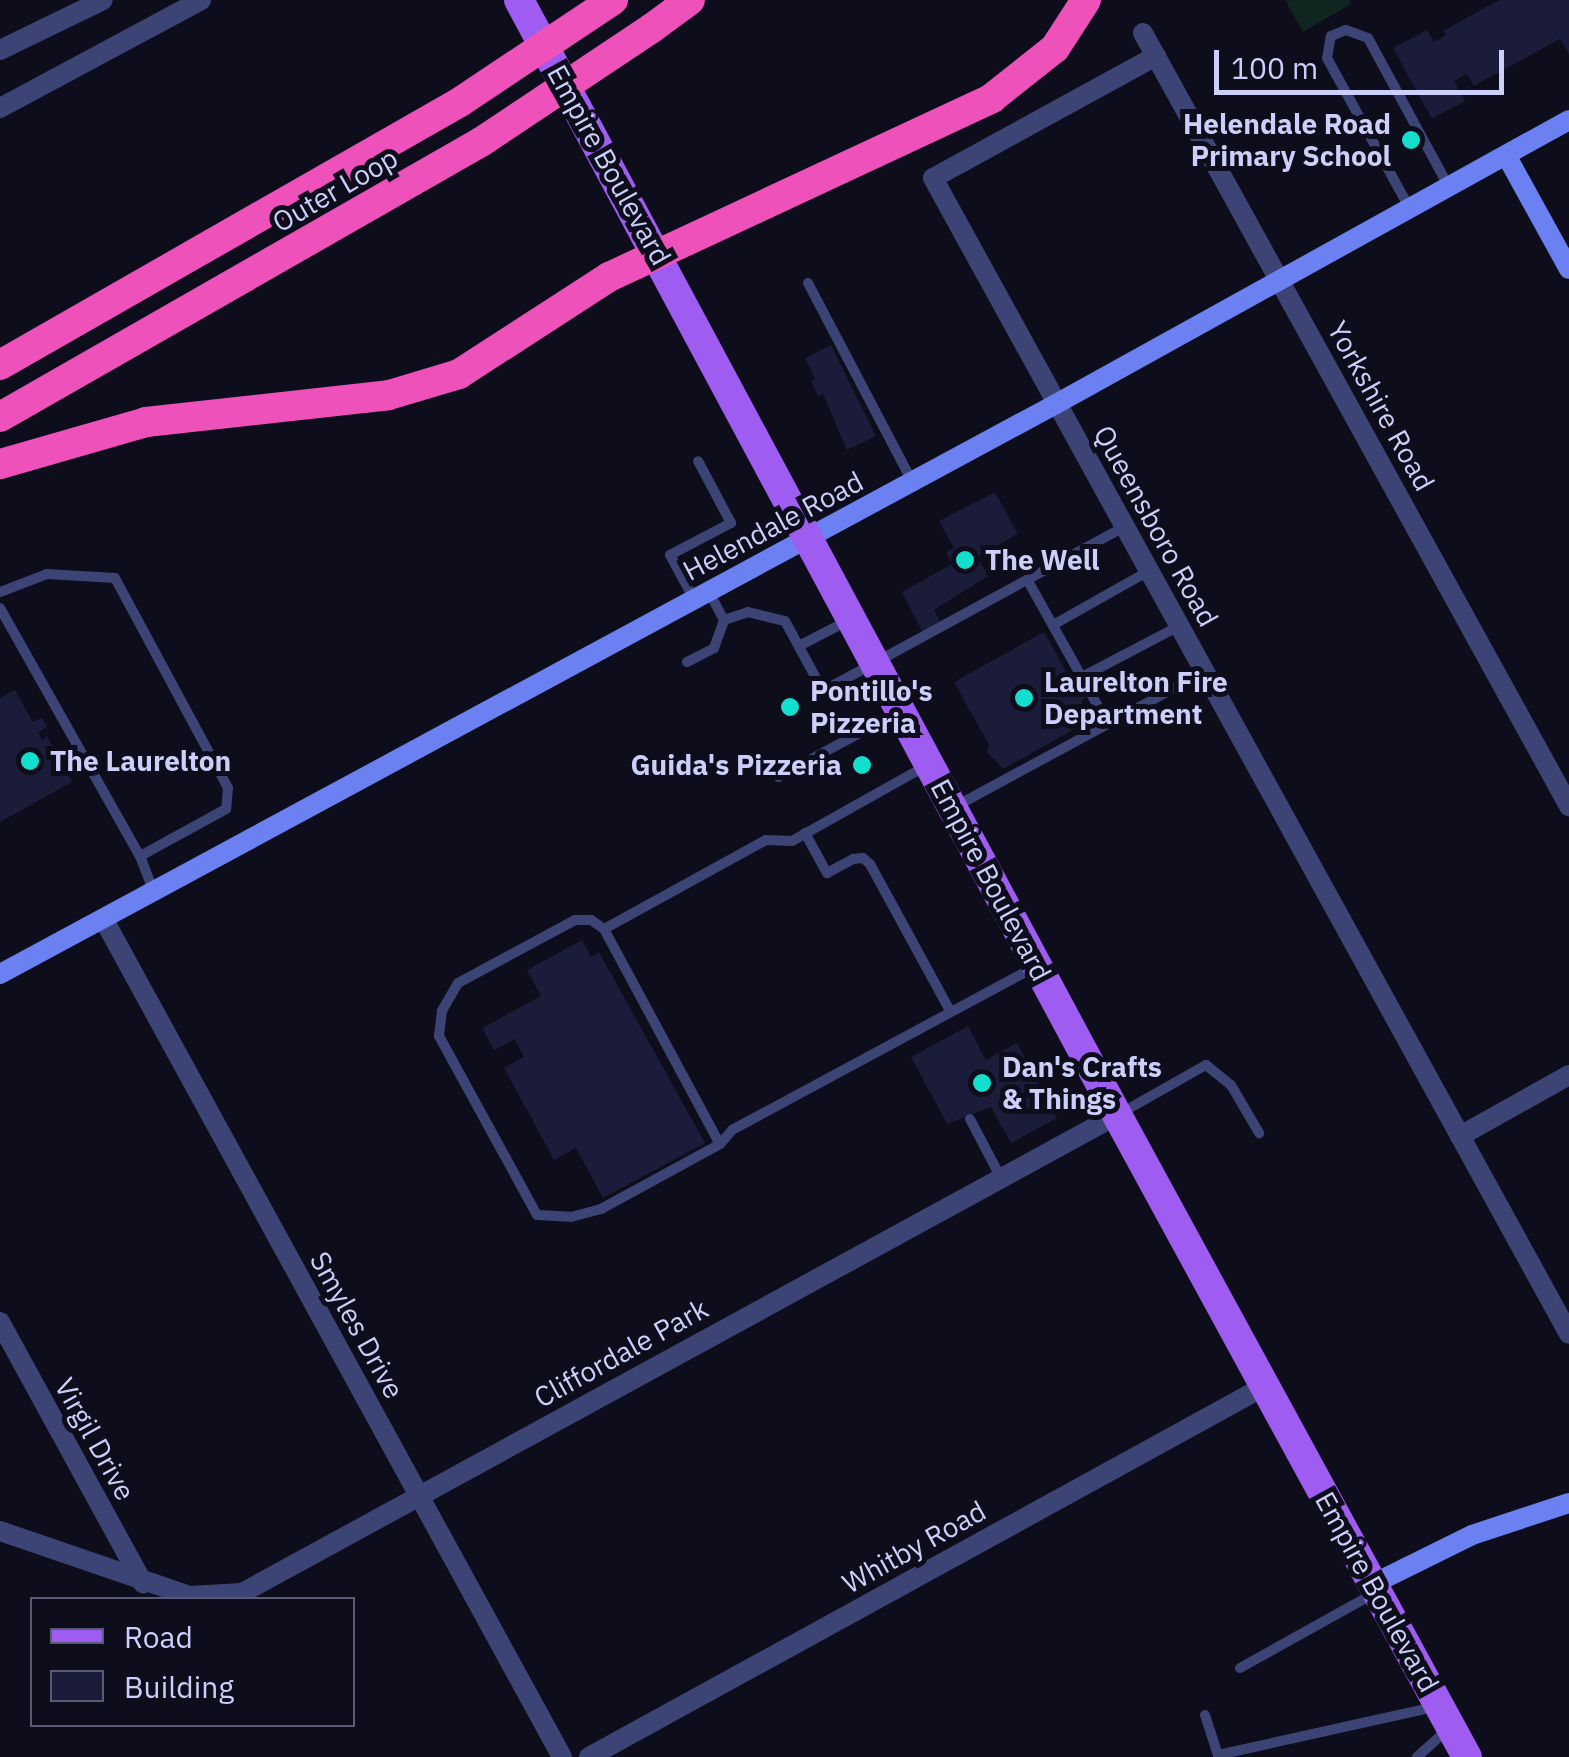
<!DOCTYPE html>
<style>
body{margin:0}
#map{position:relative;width:1569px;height:1757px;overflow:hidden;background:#0d0d1b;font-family:"IBM Plex Sans",sans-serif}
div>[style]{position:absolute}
.green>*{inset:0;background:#102520}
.building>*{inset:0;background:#1b1b3a}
.lane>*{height:10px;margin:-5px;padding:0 5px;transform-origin:5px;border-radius:5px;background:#3c4476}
.street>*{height:20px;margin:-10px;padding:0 10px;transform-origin:10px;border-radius:10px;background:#3c4476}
.secondary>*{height:20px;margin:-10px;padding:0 10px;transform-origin:10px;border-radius:10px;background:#6b81f2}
.primary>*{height:30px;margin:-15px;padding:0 15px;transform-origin:15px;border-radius:15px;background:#9e5cf0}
.highway>*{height:30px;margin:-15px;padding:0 15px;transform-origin:15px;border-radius:15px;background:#ef51ba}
.highway-bridge>*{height:30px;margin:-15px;padding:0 15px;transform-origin:15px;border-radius:15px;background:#ef51ba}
.dots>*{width:28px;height:28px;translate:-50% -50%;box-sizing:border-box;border:5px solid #0d0d1b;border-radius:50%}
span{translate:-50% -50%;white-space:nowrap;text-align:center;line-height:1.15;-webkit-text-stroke:10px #0d0d1b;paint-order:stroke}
.poi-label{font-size:28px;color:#cccffa;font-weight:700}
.right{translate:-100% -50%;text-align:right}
.left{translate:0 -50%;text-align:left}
.street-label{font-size:28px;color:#cccffa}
.legend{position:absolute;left:30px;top:1597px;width:325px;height:130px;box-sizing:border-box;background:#0d0d1b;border:2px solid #595b74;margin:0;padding:12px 18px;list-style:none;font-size:30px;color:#cccffa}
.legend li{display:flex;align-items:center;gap:20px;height:50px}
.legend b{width:50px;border:2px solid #595b74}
.scale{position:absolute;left:1214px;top:50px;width:290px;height:45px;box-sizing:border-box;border:5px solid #cccffa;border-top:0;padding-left:12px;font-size:30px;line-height:35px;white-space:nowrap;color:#cccffa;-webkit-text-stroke:8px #0d0d1b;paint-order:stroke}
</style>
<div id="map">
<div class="green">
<div style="clip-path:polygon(1285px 0,1349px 0,1351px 4px,1303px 32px)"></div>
</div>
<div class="building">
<div style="clip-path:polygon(1499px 0,1569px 0,1569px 54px,1560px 39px,1474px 86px,1467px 74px,1454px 81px,1465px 101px,1432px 119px,1393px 48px,1427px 30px,1434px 42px,1446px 35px,1443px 31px)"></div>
<div style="clip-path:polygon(831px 345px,876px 436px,847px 450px,823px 394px,818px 396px,811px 381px,815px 379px,805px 358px)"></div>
<div style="clip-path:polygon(995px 492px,1018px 534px,977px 557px,988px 576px,934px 610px,942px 625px,924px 635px,902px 592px,952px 564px,946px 552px,954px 548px,939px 521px)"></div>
<div style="clip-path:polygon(1044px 632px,1076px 689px,1082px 685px,1088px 696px,1081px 701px,1091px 720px,1003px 769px,987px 752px,989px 745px,954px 682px)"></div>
<div style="clip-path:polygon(15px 690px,33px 722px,42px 718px,47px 727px,38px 732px,42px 740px,47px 736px,72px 782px,0 822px,0 698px)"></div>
<div style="clip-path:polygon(582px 940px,591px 957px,599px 952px,705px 1143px,603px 1198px,576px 1148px,554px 1160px,504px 1068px,524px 1057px,515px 1039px,494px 1050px,482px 1028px,541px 996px,527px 970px)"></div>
<div style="clip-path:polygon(968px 1026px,986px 1060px,1017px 1043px,1057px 1118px,1011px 1143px,991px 1107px,947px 1124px,911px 1057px)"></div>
</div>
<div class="lane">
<div style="left:1410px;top:209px;width:172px;rotate:-118.8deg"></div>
<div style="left:1327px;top:58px;width:22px;rotate:-80deg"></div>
<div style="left:1331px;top:36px;width:16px;rotate:-22deg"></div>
<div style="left:1346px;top:30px;width:23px;rotate:20deg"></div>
<div style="left:1368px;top:38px;width:170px;rotate:61.5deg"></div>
<div style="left:808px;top:283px;width:224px;rotate:62.3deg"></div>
<div style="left:1028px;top:581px;width:164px;rotate:60.8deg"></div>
<div style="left:0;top:592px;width:50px;rotate:-21deg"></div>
<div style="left:47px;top:574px;width:68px;rotate:3.4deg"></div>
<div style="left:115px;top:578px;width:238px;rotate:61.7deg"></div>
<div style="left:228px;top:788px;width:21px;rotate:95deg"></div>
<div style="left:226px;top:809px;width:98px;rotate:151.3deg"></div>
<div style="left:709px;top:592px;width:32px;rotate:62deg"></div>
<div style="left:724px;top:620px;width:25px;rotate:-18deg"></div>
<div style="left:748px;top:612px;width:38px;rotate:14deg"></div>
<div style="left:785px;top:621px;width:80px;rotate:61.5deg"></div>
<div style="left:823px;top:691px;width:343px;rotate:-28.6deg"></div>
<div style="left:694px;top:599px;width:50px;rotate:-118.6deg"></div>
<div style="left:670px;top:555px;width:69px;rotate:-27.7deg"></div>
<div style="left:731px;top:523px;width:70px;rotate:-118deg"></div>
<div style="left:0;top:608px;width:285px;rotate:60.6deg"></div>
<div style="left:140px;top:856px;width:39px;rotate:69deg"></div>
<div style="left:1053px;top:625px;width:110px;rotate:-29.4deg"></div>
<div style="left:799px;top:646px;width:54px;rotate:-27.5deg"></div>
<div style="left:687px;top:662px;width:30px;rotate:-27deg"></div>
<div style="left:714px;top:648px;width:30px;rotate:-70deg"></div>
<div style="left:1082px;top:677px;width:110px;rotate:-27.7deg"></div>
<div style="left:924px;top:767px;width:151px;rotate:150.7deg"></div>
<div style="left:792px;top:841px;width:26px;rotate:-178deg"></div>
<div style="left:766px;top:840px;width:185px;rotate:151.2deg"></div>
<div style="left:604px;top:929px;width:16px;rotate:-145deg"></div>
<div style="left:591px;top:920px;width:16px;rotate:180deg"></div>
<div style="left:575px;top:920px;width:133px;rotate:151.7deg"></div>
<div style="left:458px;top:983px;width:32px;rotate:120deg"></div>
<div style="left:442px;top:1011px;width:25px;rotate:97deg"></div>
<div style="left:439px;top:1036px;width:204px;rotate:61.3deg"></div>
<div style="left:537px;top:1215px;width:34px;rotate:3deg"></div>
<div style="left:571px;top:1217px;width:31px;rotate:-15deg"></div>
<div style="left:601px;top:1209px;width:136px;rotate:-28.6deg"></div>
<div style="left:720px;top:1144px;width:18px;rotate:-49deg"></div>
<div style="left:732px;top:1130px;width:345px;rotate:-28.3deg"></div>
<div style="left:778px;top:777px;width:133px;rotate:-28.3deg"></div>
<div style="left:958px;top:805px;width:250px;rotate:-28.4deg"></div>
<div style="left:805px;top:833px;width:46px;rotate:61.2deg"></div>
<div style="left:827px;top:873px;width:30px;rotate:-28deg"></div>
<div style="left:853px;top:859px;width:10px;rotate:-6deg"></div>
<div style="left:863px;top:858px;width:9px;rotate:41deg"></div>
<div style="left:870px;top:864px;width:167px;rotate:61.4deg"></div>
<div style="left:604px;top:929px;width:244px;rotate:61.7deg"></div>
<div style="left:1121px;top:1113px;width:98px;rotate:-29.5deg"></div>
<div style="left:1206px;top:1065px;width:32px;rotate:39deg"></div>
<div style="left:1231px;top:1085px;width:56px;rotate:59.7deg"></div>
<div style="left:970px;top:1119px;width:67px;rotate:62.3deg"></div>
<div style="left:1240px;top:1668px;width:154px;rotate:-29.1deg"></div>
<div style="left:1205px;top:1715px;width:42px;rotate:72deg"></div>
<div style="left:1218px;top:1755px;width:221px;rotate:-12.5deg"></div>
<div style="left:1417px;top:1757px;width:39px;rotate:-42deg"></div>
</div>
<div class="street">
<div style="left:1143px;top:33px;width:883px;rotate:61.14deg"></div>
<div style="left:0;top:50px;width:114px;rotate:-25.9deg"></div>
<div style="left:1156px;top:56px;width:254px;rotate:151.3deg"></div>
<div style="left:933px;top:178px;width:1319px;rotate:61.18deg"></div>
<div style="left:0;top:108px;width:228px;rotate:-28.2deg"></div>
<div style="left:104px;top:920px;width:954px;rotate:61.31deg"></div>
<div style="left:1460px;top:1136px;width:125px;rotate:-29.2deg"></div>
<div style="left:0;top:1322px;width:298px;rotate:61.3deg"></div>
<div style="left:0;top:1531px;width:201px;rotate:18.9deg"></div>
<div style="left:190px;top:1596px;width:52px;rotate:-3.3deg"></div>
<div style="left:242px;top:1593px;width:997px;rotate:-28.65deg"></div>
<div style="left:589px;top:1757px;width:771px;rotate:-28.76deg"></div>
</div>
<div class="secondary">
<div style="left:1506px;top:155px;width:130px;rotate:61.1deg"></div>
<div style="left:0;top:974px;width:1200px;rotate:-28.36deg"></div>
<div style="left:1056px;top:404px;width:586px;rotate:-28.97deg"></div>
<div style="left:1373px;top:1584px;width:110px;rotate:-26.3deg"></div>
<div style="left:1472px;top:1535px;width:102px;rotate:-18.3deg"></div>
</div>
<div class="primary">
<div style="left:519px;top:0;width:1265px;rotate:61.79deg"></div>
<div style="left:1117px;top:1115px;width:731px;rotate:61.4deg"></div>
</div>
<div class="highway">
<div style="left:652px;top:28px;width:47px;rotate:-36.4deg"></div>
<div style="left:0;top:365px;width:530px;rotate:-29.76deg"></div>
<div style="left:0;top:417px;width:554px;rotate:-29.76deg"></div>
<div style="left:0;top:464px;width:152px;rotate:-16deg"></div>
<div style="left:146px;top:422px;width:244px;rotate:-6.3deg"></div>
<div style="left:389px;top:395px;width:73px;rotate:-16.7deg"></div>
<div style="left:459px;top:374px;width:179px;rotate:-32.9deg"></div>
<div style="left:609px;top:277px;width:423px;rotate:-25deg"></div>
<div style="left:992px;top:98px;width:80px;rotate:-38.4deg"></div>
<div style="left:1055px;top:48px;width:57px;rotate:-57.1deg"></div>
</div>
<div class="highway-bridge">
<div style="left:460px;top:102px;width:184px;rotate:-33.7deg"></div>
<div style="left:481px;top:142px;width:206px;rotate:-33.7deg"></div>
</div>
<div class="dots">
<div style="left:1411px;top:140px;background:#14decd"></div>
<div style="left:965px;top:560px;background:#14decd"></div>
<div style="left:1024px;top:698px;background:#14decd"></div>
<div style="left:790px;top:707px;background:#14decd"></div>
<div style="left:30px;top:761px;background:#14decd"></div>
<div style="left:862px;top:765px;background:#14decd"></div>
<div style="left:982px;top:1083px;background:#14decd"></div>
</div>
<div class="poi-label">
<span class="right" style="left:1391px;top:140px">Helendale Road<br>Primary School</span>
<span class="left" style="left:985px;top:560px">The Well</span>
<span class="left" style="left:1044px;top:698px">Laurelton Fire<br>Department</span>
<span class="left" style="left:810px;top:707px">Pontillo's<br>Pizzeria</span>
<span class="left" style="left:50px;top:761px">The Laurelton</span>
<span class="right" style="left:842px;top:765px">Guida's Pizzeria</span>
<span class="left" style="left:1002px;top:1083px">Dan's Crafts<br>&amp; Things</span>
</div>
<div class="street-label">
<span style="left:609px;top:165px;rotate:61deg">Empire Boulevard</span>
<span style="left:335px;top:190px;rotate:-30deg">Outer Loop</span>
<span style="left:1381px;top:406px;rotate:61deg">Yorkshire Road</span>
<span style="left:773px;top:526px;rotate:-28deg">Helendale Road</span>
<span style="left:1156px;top:526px;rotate:61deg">Queensboro Road</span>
<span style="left:991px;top:880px;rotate:62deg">Empire Boulevard</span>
<span style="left:357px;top:1325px;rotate:61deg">Smyles Drive</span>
<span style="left:621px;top:1353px;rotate:-29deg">Cliffordale Park</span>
<span style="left:95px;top:1439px;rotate:61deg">Virgil Drive</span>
<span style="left:914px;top:1547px;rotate:-29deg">Whitby Road</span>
<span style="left:1377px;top:1592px;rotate:61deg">Empire Boulevard</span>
</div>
<ul class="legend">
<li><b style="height:12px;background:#9e5cf0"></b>Road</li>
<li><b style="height:28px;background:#1b1b3a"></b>Building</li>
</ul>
<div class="scale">100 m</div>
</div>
